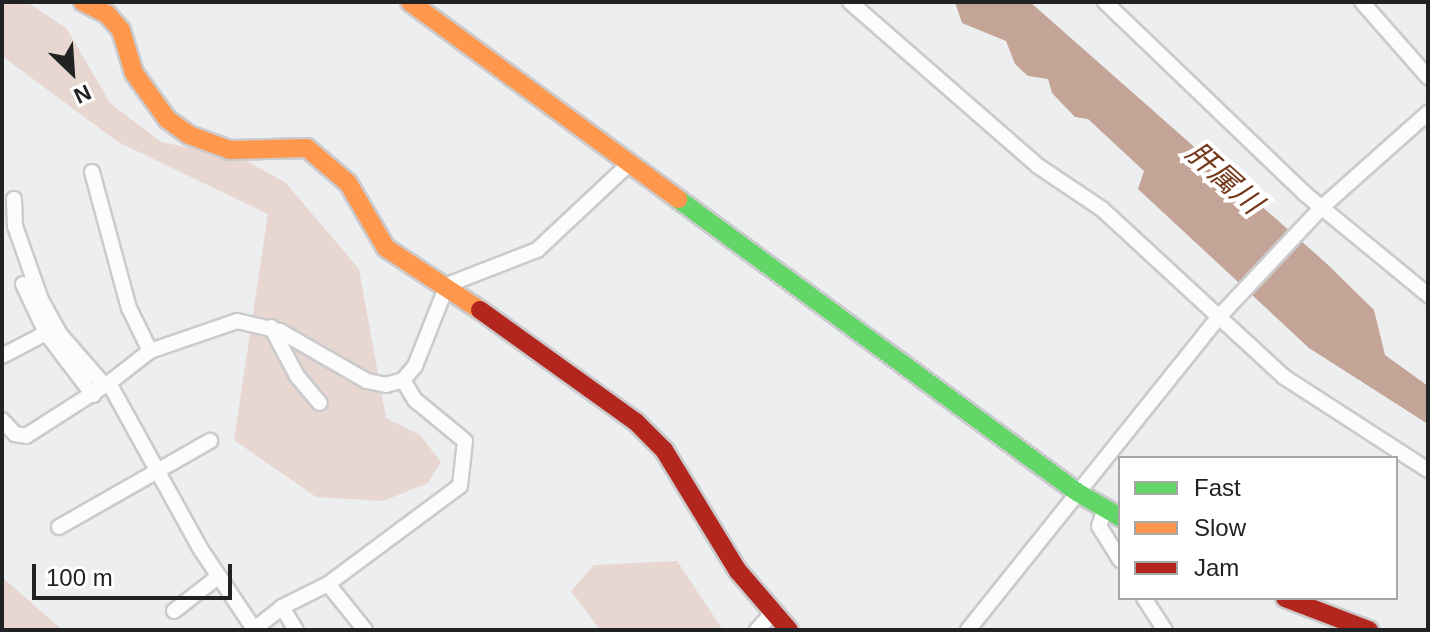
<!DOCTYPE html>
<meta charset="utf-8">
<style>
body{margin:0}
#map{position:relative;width:1430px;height:632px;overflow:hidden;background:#edeef0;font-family:Helvetica,"Noto Sans JP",sans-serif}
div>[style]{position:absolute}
.green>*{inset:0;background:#e8d6d0}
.water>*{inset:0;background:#c3a496}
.roads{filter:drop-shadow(2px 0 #cbcbcd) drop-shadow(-2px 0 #cbcbcd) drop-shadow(0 2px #cbcbcd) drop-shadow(0 -2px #cbcbcd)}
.street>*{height:14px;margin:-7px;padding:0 7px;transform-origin:7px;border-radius:7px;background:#fcfcfd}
.fast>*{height:18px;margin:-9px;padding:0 9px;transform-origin:9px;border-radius:9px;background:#63d668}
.slow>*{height:18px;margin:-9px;padding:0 9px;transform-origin:9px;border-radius:9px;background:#ff974d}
.jam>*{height:18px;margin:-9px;padding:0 9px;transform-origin:9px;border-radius:9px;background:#b3261e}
span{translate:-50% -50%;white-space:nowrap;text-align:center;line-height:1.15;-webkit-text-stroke:8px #fff;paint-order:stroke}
.water-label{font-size:30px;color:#74381b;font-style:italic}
.frame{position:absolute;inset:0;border:4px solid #212223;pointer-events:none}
.legend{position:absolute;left:1118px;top:456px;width:280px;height:144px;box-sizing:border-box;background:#fff;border:2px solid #a6a7a7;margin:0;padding:10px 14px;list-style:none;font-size:24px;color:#212223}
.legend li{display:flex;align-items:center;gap:16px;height:40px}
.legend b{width:40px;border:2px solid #a6a7a7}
.north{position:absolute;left:32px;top:32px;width:80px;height:80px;-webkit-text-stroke:6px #fff;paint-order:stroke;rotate:155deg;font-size:22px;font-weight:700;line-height:32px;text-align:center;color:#212223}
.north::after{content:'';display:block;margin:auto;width:28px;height:36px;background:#212223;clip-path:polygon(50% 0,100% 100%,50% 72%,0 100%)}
.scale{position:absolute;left:32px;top:564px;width:200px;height:36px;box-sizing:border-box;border:4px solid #212223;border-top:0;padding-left:10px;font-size:24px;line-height:28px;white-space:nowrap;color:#212223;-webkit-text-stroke:6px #fff;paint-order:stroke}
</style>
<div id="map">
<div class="green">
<div style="clip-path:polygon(2px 2px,27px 2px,67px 29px,110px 103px,161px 142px,241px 158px,286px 183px,359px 269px,386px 418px,420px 435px,441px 462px,428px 483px,383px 501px,316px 497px,234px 440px,268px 214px,118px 142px,2px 56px)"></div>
<div style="clip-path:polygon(677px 561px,723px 630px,600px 630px,571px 591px,594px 565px)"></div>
<div style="clip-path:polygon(2px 577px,36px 607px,63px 630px,2px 630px)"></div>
</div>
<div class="water">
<div style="clip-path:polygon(955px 2px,1030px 2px,1326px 263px,1374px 310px,1385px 355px,1428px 386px,1428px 424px,1309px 348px,1138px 189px,1144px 171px,1088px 119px,1075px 117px,1052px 93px,1048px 79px,1028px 76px,1015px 64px,1006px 41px,962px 23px)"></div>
</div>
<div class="roads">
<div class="street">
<div style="left:850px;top:2px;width:249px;rotate:41.1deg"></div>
<div style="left:1038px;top:166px;width:77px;rotate:33.9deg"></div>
<div style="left:1102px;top:209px;width:248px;rotate:42.7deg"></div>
<div style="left:1284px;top:377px;width:171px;rotate:32.9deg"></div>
<div style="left:1105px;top:2px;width:276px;rotate:43.8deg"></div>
<div style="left:1304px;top:193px;width:161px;rotate:39.4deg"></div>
<div style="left:1362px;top:2px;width:100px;rotate:48.7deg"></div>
<div style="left:92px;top:172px;width:141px;rotate:74.8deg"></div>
<div style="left:129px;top:308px;width:48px;rotate:64deg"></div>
<div style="left:14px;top:199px;width:27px;rotate:88deg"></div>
<div style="left:15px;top:226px;width:78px;rotate:70.6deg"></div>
<div style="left:41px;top:300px;width:38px;rotate:61deg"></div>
<div style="left:59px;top:333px;width:70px;rotate:49deg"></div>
<div style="left:23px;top:284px;width:54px;rotate:64.9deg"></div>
<div style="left:271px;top:327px;width:55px;rotate:62deg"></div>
<div style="left:297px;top:376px;width:35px;rotate:50deg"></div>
<div style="left:2px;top:356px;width:50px;rotate:-27.6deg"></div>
<div style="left:46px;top:333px;width:78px;rotate:52.8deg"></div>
<div style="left:2px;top:420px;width:19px;rotate:47deg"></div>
<div style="left:15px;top:434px;width:11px;rotate:10deg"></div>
<div style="left:26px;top:436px;width:98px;rotate:-32.6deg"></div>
<div style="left:1105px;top:508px;width:19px;rotate:108deg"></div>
<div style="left:1099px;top:526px;width:40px;rotate:58deg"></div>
<div style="left:59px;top:527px;width:174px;rotate:-29.7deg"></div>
<div style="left:328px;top:584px;width:59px;rotate:51.2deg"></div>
<div style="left:1144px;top:598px;width:38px;rotate:57deg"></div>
<div style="left:282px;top:607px;width:27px;rotate:59deg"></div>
<div style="left:174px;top:611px;width:57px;rotate:-37.9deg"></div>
<div style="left:254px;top:629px;width:97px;rotate:-123.7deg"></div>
<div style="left:200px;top:548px;width:188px;rotate:-118.9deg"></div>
<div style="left:109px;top:383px;width:52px;rotate:-38deg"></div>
<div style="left:150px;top:351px;width:92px;rotate:-19deg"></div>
<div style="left:237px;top:321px;width:44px;rotate:13.1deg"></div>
<div style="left:280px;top:331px;width:100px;rotate:29.9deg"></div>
<div style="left:367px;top:381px;width:19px;rotate:12deg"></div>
<div style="left:386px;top:385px;width:18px;rotate:-16deg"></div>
<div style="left:403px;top:380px;width:18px;rotate:-49deg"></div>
<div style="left:415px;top:366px;width:87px;rotate:-68.4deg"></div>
<div style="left:447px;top:285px;width:97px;rotate:-21.3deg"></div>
<div style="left:537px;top:250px;width:126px;rotate:-43.1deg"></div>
<div style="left:253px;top:630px;width:37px;rotate:-38deg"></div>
<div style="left:282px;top:607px;width:51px;rotate:-26.6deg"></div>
<div style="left:328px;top:584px;width:164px;rotate:-36.6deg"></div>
<div style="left:460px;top:486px;width:45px;rotate:-83.7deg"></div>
<div style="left:465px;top:441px;width:65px;rotate:-140.6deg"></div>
<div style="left:415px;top:400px;width:23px;rotate:-121deg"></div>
<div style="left:757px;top:630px;width:24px;rotate:-48deg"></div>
<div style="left:968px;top:630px;width:397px;rotate:-51.3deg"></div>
<div style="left:1216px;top:320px;width:155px;rotate:-46.8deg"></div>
<div style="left:1322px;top:207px;width:142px;rotate:-41.6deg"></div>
</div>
<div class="fast">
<div style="left:678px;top:199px;width:495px;rotate:36.3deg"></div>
<div style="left:1077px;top:492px;width:50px;rotate:30.2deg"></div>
</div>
<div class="slow">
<div style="left:83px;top:2px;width:27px;rotate:27deg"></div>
<div style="left:107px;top:14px;width:21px;rotate:49deg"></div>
<div style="left:121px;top:30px;width:45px;rotate:73.2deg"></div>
<div style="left:134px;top:73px;width:57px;rotate:54.3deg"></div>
<div style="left:167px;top:119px;width:27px;rotate:36deg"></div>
<div style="left:189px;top:135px;width:44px;rotate:20.1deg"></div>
<div style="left:230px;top:150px;width:77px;rotate:-1.5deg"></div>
<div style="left:307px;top:148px;width:54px;rotate:40.5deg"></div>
<div style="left:348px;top:183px;width:75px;rotate:59.7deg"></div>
<div style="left:386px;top:248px;width:113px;rotate:33.4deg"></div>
<div style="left:410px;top:2px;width:333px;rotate:36.3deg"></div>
</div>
<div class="jam">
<div style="left:480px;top:310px;width:192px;rotate:35.7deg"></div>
<div style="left:636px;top:422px;width:40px;rotate:45deg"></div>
<div style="left:664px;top:450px;width:142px;rotate:58.6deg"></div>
<div style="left:738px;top:571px;width:78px;rotate:49.2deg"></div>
<div style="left:1285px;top:598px;width:90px;rotate:20.9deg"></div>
</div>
</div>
<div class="water-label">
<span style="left:1224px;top:178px;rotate:42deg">肝属川</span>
</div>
<div class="frame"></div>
<ul class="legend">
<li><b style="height:10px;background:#63d668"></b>Fast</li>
<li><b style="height:10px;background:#ff974d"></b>Slow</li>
<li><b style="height:10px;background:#b3261e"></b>Jam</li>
</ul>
<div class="north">N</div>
<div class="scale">100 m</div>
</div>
